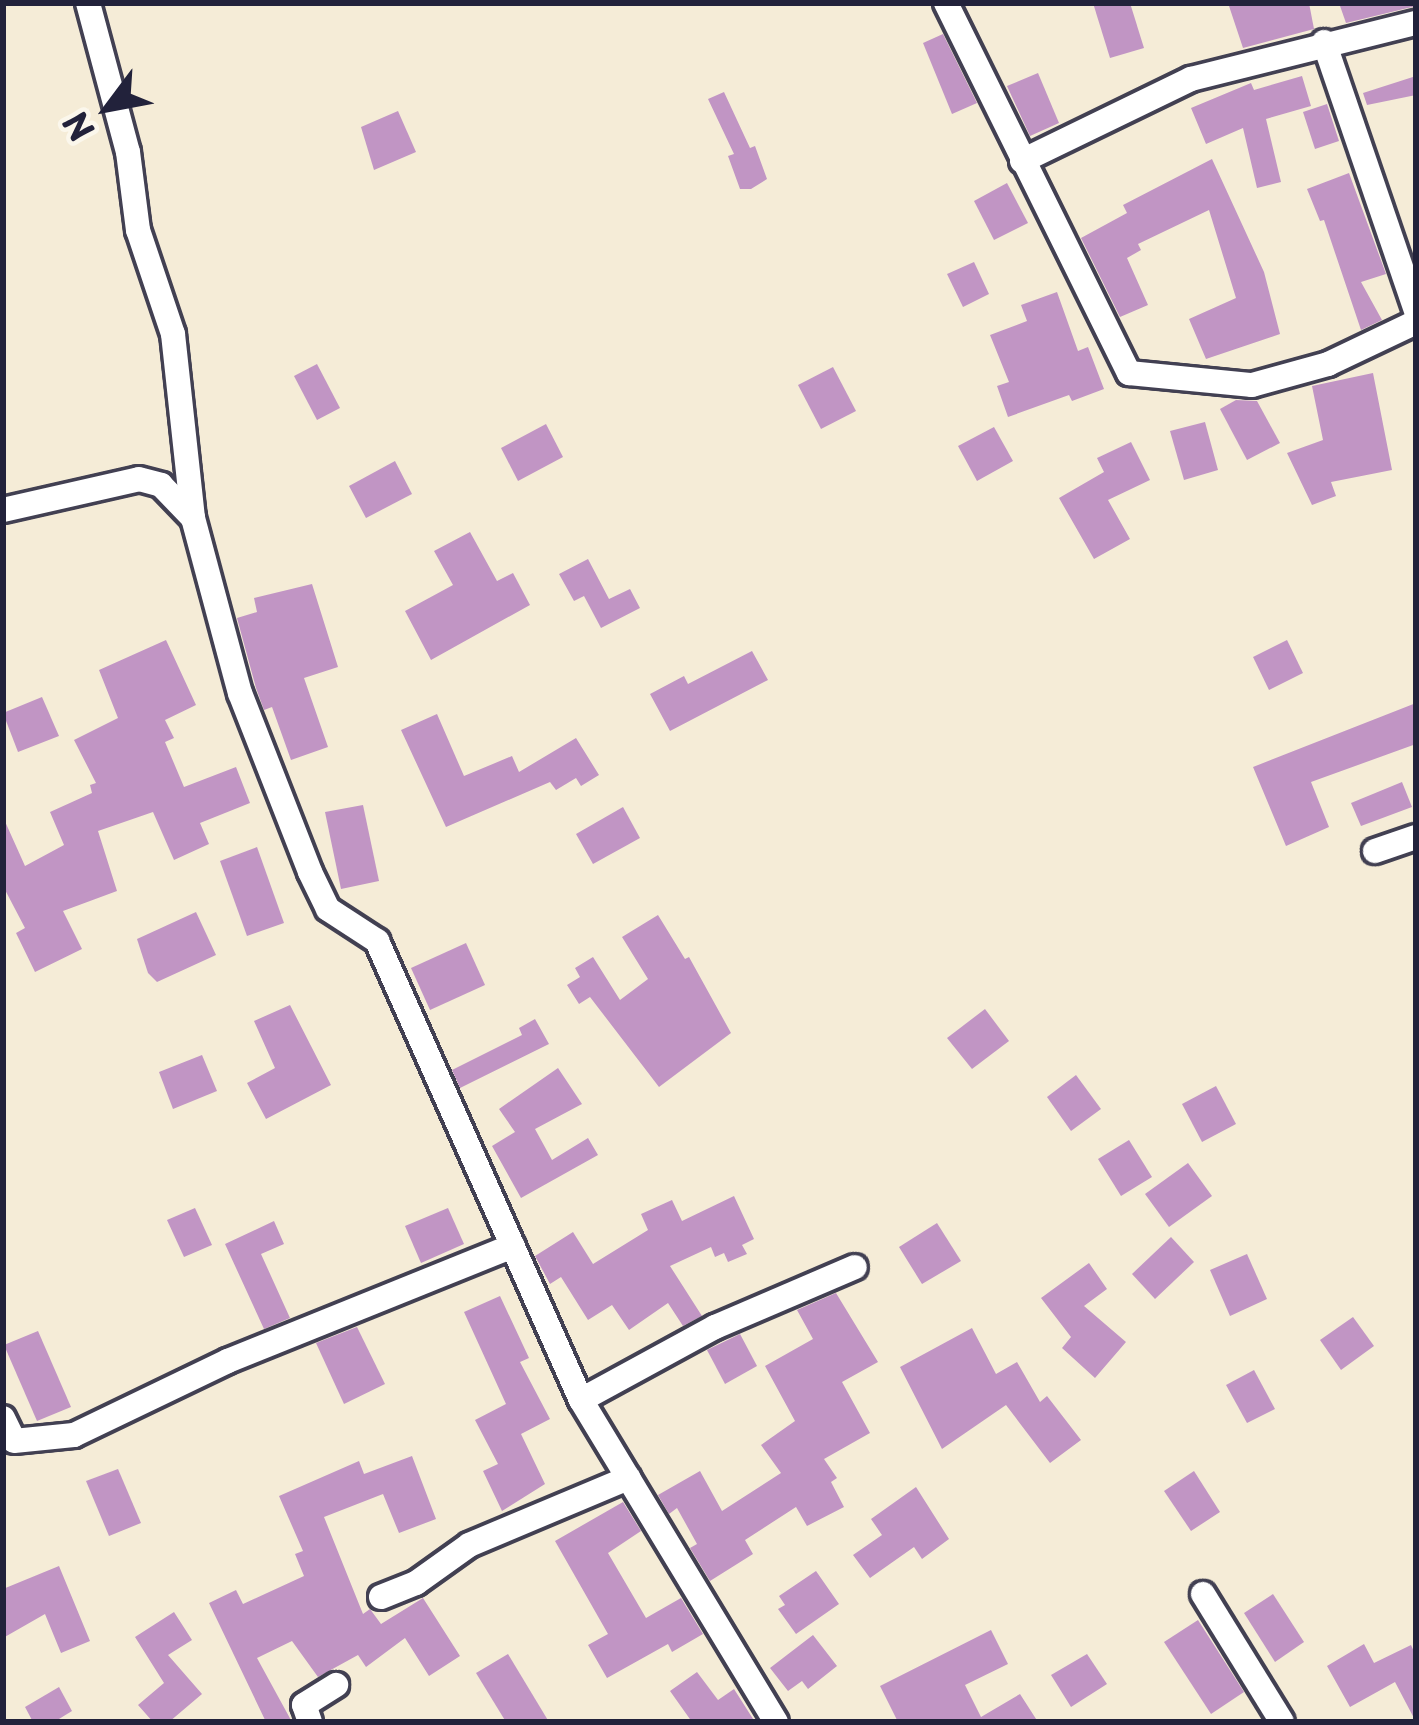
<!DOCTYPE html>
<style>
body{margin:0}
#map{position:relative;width:1419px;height:1725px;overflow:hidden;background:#f5ecd7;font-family:"Playpen Sans",sans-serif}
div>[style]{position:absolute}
.building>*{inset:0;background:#c195c4}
.roads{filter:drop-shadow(3px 0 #424052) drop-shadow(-3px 0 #424052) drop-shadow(0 3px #424052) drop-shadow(0 -3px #424052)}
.minor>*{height:24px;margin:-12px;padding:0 12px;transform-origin:12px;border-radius:12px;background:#fff}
span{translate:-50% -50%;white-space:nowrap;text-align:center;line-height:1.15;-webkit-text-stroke:10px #fbf7ec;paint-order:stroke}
.frame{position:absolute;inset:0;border:6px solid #22223b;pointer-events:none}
.north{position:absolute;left:48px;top:48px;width:120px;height:120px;-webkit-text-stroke:9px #fbf7ec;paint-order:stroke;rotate:238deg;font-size:33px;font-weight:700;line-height:48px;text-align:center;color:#22223b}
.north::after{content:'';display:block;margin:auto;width:42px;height:54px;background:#22223b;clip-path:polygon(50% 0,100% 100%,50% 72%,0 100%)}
</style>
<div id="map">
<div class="building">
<div style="clip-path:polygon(1093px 3px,1130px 3px,1144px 48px,1110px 58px)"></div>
<div style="clip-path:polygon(1228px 3px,1309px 3px,1314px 29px,1243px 48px)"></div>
<div style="clip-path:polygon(1339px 3px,1416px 3px,1416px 6px,1346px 23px)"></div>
<div style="clip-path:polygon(943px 34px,977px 103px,952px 114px,923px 43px)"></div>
<div style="clip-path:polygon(1038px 73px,1059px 123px,1030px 136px,1007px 86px)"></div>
<div style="clip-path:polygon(1302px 76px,1311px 106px,1266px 119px,1281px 182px,1257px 188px,1243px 128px,1206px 144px,1191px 108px,1251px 83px,1254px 90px)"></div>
<div style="clip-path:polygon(1416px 76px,1416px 95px,1367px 105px,1363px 93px)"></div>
<div style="clip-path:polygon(724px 92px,750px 148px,755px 146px,767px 179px,751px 189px,740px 189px,728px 156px,734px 154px,708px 99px)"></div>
<div style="clip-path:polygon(1327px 104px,1339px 141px,1315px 149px,1303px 112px)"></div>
<div style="clip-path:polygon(398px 111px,416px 152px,374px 170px,361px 127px)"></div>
<div style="clip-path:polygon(1212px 159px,1264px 272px,1280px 334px,1206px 359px,1189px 319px,1236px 298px,1209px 210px,1138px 244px,1141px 250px,1127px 258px,1148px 305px,1120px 317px,1081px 238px,1127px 213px,1123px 205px)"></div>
<div style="clip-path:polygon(1349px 173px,1386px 274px,1361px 282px,1382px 320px,1361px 330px,1324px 220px,1320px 221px,1307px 189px)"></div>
<div style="clip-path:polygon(1007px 183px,1028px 223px,994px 240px,974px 201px)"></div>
<div style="clip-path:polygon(974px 262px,989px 294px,963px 307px,947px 274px)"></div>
<div style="clip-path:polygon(1057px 292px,1078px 351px,1088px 347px,1104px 389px,1072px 401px,1069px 395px,1008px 417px,997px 386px,1009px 382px,990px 335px,1027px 321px,1021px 305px)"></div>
<div style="clip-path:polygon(317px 364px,340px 408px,317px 420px,294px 376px)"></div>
<div style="clip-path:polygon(833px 367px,856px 411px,821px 429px,798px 385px)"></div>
<div style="clip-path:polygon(1373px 373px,1392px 470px,1331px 482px,1336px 496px,1312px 505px,1287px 453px,1323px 440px,1312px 386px)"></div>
<div style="clip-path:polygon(1236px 400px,1257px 401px,1280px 443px,1247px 460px,1220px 409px)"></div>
<div style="clip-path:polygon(1205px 422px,1218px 470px,1184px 480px,1170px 431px)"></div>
<div style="clip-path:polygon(546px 424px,563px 457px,518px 481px,501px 448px)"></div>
<div style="clip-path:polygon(994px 427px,1013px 461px,977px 481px,958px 446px)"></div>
<div style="clip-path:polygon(1131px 442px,1150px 480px,1108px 500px,1130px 539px,1094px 559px,1059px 498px,1104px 472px,1097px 458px)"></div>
<div style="clip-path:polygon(395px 461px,412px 494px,366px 518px,349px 486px)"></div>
<div style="clip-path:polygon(470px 532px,497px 581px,513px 573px,530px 605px,431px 660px,405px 611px,453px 585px,434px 551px)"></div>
<div style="clip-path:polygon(588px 559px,609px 599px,630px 589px,640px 608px,601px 628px,584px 596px,574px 601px,559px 574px)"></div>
<div style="clip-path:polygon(312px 584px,338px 667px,304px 678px,328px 747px,291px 760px,272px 707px,264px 710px,256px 688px,237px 618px,257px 612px,254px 598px)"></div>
<div style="clip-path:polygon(166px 640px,196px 705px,165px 720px,174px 738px,165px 742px,184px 787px,236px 767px,250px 803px,200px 823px,209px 844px,174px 860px,153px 812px,98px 831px,117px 891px,63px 911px,82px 949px,35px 972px,16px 933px,25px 928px,3px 886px,3px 817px,25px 866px,64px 845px,50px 812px,92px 793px,90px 785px,96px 783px,74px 740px,118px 718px,99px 670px)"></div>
<div style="clip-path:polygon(1287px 640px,1303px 673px,1269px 690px,1253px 657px)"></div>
<div style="clip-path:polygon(752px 651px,768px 680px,670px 731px,650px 694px,684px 676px,688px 684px)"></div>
<div style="clip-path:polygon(42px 697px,59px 736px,18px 752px,3px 713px)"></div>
<div style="clip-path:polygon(1416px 703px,1416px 744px,1311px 782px,1329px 827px,1286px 846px,1253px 767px)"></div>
<div style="clip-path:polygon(437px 714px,464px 776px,512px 756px,519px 772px,576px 738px,599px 775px,581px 786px,576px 778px,556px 790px,550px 782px,446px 827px,401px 730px)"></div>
<div style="clip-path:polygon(1402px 782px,1412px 807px,1361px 826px,1351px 803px)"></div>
<div style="clip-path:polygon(363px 805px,379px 881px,341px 889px,325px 812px)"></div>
<div style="clip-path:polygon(623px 807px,640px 838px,593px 864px,576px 834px)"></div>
<div style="clip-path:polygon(257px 847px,284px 923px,247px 936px,220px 861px)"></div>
<div style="clip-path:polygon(196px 912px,216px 955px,157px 982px,148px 973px,137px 939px)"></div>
<div style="clip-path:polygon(658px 915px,685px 959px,689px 957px,731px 1033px,659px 1087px,590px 997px,579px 1004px,567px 985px,580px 977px,575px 968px,593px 957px,620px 1000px,648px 979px,622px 937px)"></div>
<div style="clip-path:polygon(466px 943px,485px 985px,430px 1010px,411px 968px)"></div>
<div style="clip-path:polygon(290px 1005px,331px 1085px,266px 1119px,247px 1083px,275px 1068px,254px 1021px)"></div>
<div style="clip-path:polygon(985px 1009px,1009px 1041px,972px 1069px,947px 1038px)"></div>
<div style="clip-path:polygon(535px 1019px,549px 1044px,460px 1088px,452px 1070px,522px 1035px,519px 1028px)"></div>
<div style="clip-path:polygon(202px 1055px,217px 1091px,173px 1109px,159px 1072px)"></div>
<div style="clip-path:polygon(558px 1068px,582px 1104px,535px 1129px,552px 1160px,588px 1138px,598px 1155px,521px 1198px,492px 1146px,515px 1132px,499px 1109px)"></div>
<div style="clip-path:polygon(1076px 1075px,1101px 1109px,1071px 1131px,1047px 1097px)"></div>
<div style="clip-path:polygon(1216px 1086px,1236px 1124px,1202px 1142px,1182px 1104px)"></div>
<div style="clip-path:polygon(1129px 1140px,1152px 1177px,1121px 1196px,1098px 1159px)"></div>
<div style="clip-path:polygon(1188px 1163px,1212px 1196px,1169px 1227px,1145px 1194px)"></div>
<div style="clip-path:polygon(734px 1196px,754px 1239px,742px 1245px,747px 1254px,728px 1262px,724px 1253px,715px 1257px,711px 1247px,670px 1266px,702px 1316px,683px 1326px,668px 1303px,629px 1330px,612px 1305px,588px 1320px,561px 1277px,550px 1284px,535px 1256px,573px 1232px,593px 1264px,648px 1230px,641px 1214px,672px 1200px,682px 1221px)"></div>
<div style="clip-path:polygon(195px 1208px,212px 1245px,184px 1257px,167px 1220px)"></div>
<div style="clip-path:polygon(448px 1208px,464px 1244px,421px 1263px,405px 1226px)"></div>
<div style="clip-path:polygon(274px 1221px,284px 1244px,261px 1254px,290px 1318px,264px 1329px,225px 1244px)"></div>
<div style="clip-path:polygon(937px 1223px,961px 1261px,922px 1284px,899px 1247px)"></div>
<div style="clip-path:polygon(1171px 1237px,1194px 1262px,1155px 1299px,1132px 1274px)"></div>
<div style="clip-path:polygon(1247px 1254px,1267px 1299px,1230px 1316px,1210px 1270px)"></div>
<div style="clip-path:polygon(1089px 1263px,1107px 1289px,1084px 1306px,1126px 1342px,1095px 1378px,1062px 1348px,1071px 1337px,1041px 1298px)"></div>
<div style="clip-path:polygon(836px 1293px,878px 1362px,842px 1382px,870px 1433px,824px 1459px,837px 1478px,831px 1482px,844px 1507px,807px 1526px,796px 1507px,745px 1540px,753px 1554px,710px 1581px,690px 1548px,697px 1544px,677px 1508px,669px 1514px,658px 1495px,700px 1471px,722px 1511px,781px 1473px,761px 1445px,795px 1421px,765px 1366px,813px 1339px,797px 1310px)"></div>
<div style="clip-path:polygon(500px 1296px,529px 1358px,520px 1362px,550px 1419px,521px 1434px,545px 1484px,502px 1511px,483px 1471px,498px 1464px,475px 1420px,506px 1404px,464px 1312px)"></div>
<div style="clip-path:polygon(1353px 1317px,1374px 1346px,1341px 1370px,1320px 1340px)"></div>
<div style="clip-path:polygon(357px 1327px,385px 1384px,344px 1404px,316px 1343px)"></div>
<div style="clip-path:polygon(972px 1328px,996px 1374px,1017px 1362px,1040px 1402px,1047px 1396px,1081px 1440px,1050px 1463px,1006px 1405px,942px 1449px,900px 1367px)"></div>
<div style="clip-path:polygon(38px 1331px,71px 1407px,37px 1421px,4px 1345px)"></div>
<div style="clip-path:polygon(740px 1334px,757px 1366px,725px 1384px,707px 1350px)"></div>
<div style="clip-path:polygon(1254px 1370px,1275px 1409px,1247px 1423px,1226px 1385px)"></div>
<div style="clip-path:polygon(412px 1456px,436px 1519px,399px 1533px,383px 1494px,324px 1517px,363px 1614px,370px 1609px,381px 1624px,423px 1598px,460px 1656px,429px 1676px,405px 1638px,366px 1667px,358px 1655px,318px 1677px,292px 1641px,257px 1658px,292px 1722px,266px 1722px,209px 1603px,236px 1590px,243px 1604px,304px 1576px,295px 1554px,303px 1551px,279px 1496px,359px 1461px,364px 1474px)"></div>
<div style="clip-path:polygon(118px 1469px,141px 1523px,109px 1536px,86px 1481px)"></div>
<div style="clip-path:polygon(1194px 1471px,1220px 1512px,1191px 1531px,1164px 1491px)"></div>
<div style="clip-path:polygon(916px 1487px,949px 1539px,922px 1559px,914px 1547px,870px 1578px,853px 1555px,882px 1535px,871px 1519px)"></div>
<div style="clip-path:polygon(623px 1502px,641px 1531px,608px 1553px,646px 1618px,681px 1598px,703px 1634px,672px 1652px,668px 1644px,607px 1678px,588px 1645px,608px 1634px,555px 1541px)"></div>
<div style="clip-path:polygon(59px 1566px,90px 1641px,61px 1653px,45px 1614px,3px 1638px,3px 1589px)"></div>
<div style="clip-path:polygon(816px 1571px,839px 1604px,796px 1634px,778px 1609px,785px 1605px,779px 1596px)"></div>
<div style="clip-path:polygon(1273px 1594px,1304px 1642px,1275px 1662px,1244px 1613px)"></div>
<div style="clip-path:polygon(174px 1612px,192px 1640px,168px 1655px,202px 1694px,169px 1722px,153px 1722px,138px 1705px,164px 1683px,135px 1637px)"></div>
<div style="clip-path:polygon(1198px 1620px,1244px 1692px,1211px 1714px,1164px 1642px)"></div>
<div style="clip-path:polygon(991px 1630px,1008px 1664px,965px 1685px,981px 1717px,1020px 1694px,1038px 1722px,898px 1722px,880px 1686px)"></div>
<div style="clip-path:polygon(813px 1635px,837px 1666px,808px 1689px,802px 1681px,788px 1691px,770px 1668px)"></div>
<div style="clip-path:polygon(1364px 1644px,1374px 1663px,1411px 1645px,1416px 1656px,1416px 1722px,1395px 1682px,1350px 1707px,1327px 1666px)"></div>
<div style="clip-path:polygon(508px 1654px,549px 1722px,506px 1722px,476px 1673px)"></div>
<div style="clip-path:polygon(1087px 1654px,1107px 1684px,1071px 1707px,1051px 1675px)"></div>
<div style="clip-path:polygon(697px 1672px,718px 1700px,734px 1689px,755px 1722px,692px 1722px,670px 1691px)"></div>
<div style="clip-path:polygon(59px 1687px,72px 1711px,54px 1722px,33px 1722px,25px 1707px)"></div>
</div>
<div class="roads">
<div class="minor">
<div style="left:88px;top:3px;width:154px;rotate:75deg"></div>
<div style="left:128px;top:152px;width:79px;rotate:82.7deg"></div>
<div style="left:138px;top:230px;width:110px;rotate:71.4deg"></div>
<div style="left:173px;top:334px;width:185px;rotate:83.8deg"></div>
<div style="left:193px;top:518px;width:181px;rotate:75deg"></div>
<div style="left:240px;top:693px;width:192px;rotate:68.6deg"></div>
<div style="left:310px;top:872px;width:41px;rotate:64.1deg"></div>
<div style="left:328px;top:909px;width:59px;rotate:33.1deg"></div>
<div style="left:377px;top:941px;width:502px;rotate:66.04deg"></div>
<div style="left:581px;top:1400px;width:376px;rotate:58.8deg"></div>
<div style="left:946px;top:3px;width:413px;rotate:63.7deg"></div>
<div style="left:1129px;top:373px;width:124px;rotate:5.6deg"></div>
<div style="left:1252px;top:385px;width:79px;rotate:-15.4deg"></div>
<div style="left:1328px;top:364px;width:98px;rotate:-25.5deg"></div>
<div style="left:1324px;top:42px;width:284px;rotate:71.1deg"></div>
<div style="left:1022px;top:161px;width:188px;rotate:-25.9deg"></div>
<div style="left:1191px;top:79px;width:232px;rotate:-14deg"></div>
<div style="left:3px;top:510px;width:139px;rotate:-12.8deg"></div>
<div style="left:139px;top:479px;width:23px;rotate:15deg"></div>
<div style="left:161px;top:485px;width:46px;rotate:45.9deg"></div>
<div style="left:1375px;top:851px;width:43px;rotate:-18.9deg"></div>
<div style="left:581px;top:1400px;width:153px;rotate:-28.6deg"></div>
<div style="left:715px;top:1327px;width:152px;rotate:-23.2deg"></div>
<div style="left:3px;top:1418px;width:25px;rotate:64deg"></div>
<div style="left:14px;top:1441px;width:60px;rotate:-5.7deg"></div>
<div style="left:74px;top:1435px;width:171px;rotate:-25.7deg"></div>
<div style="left:228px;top:1361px;width:307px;rotate:-22deg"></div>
<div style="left:1203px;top:1594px;width:150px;rotate:58.3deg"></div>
<div style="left:381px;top:1597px;width:38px;rotate:-22deg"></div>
<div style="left:416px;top:1583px;width:65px;rotate:-35.6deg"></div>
<div style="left:469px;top:1545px;width:173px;rotate:-22.8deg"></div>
<div style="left:310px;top:1722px;width:18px;rotate:-109deg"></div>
<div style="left:304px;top:1705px;width:38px;rotate:-32deg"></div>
</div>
</div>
<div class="frame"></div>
<div class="north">N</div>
</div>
